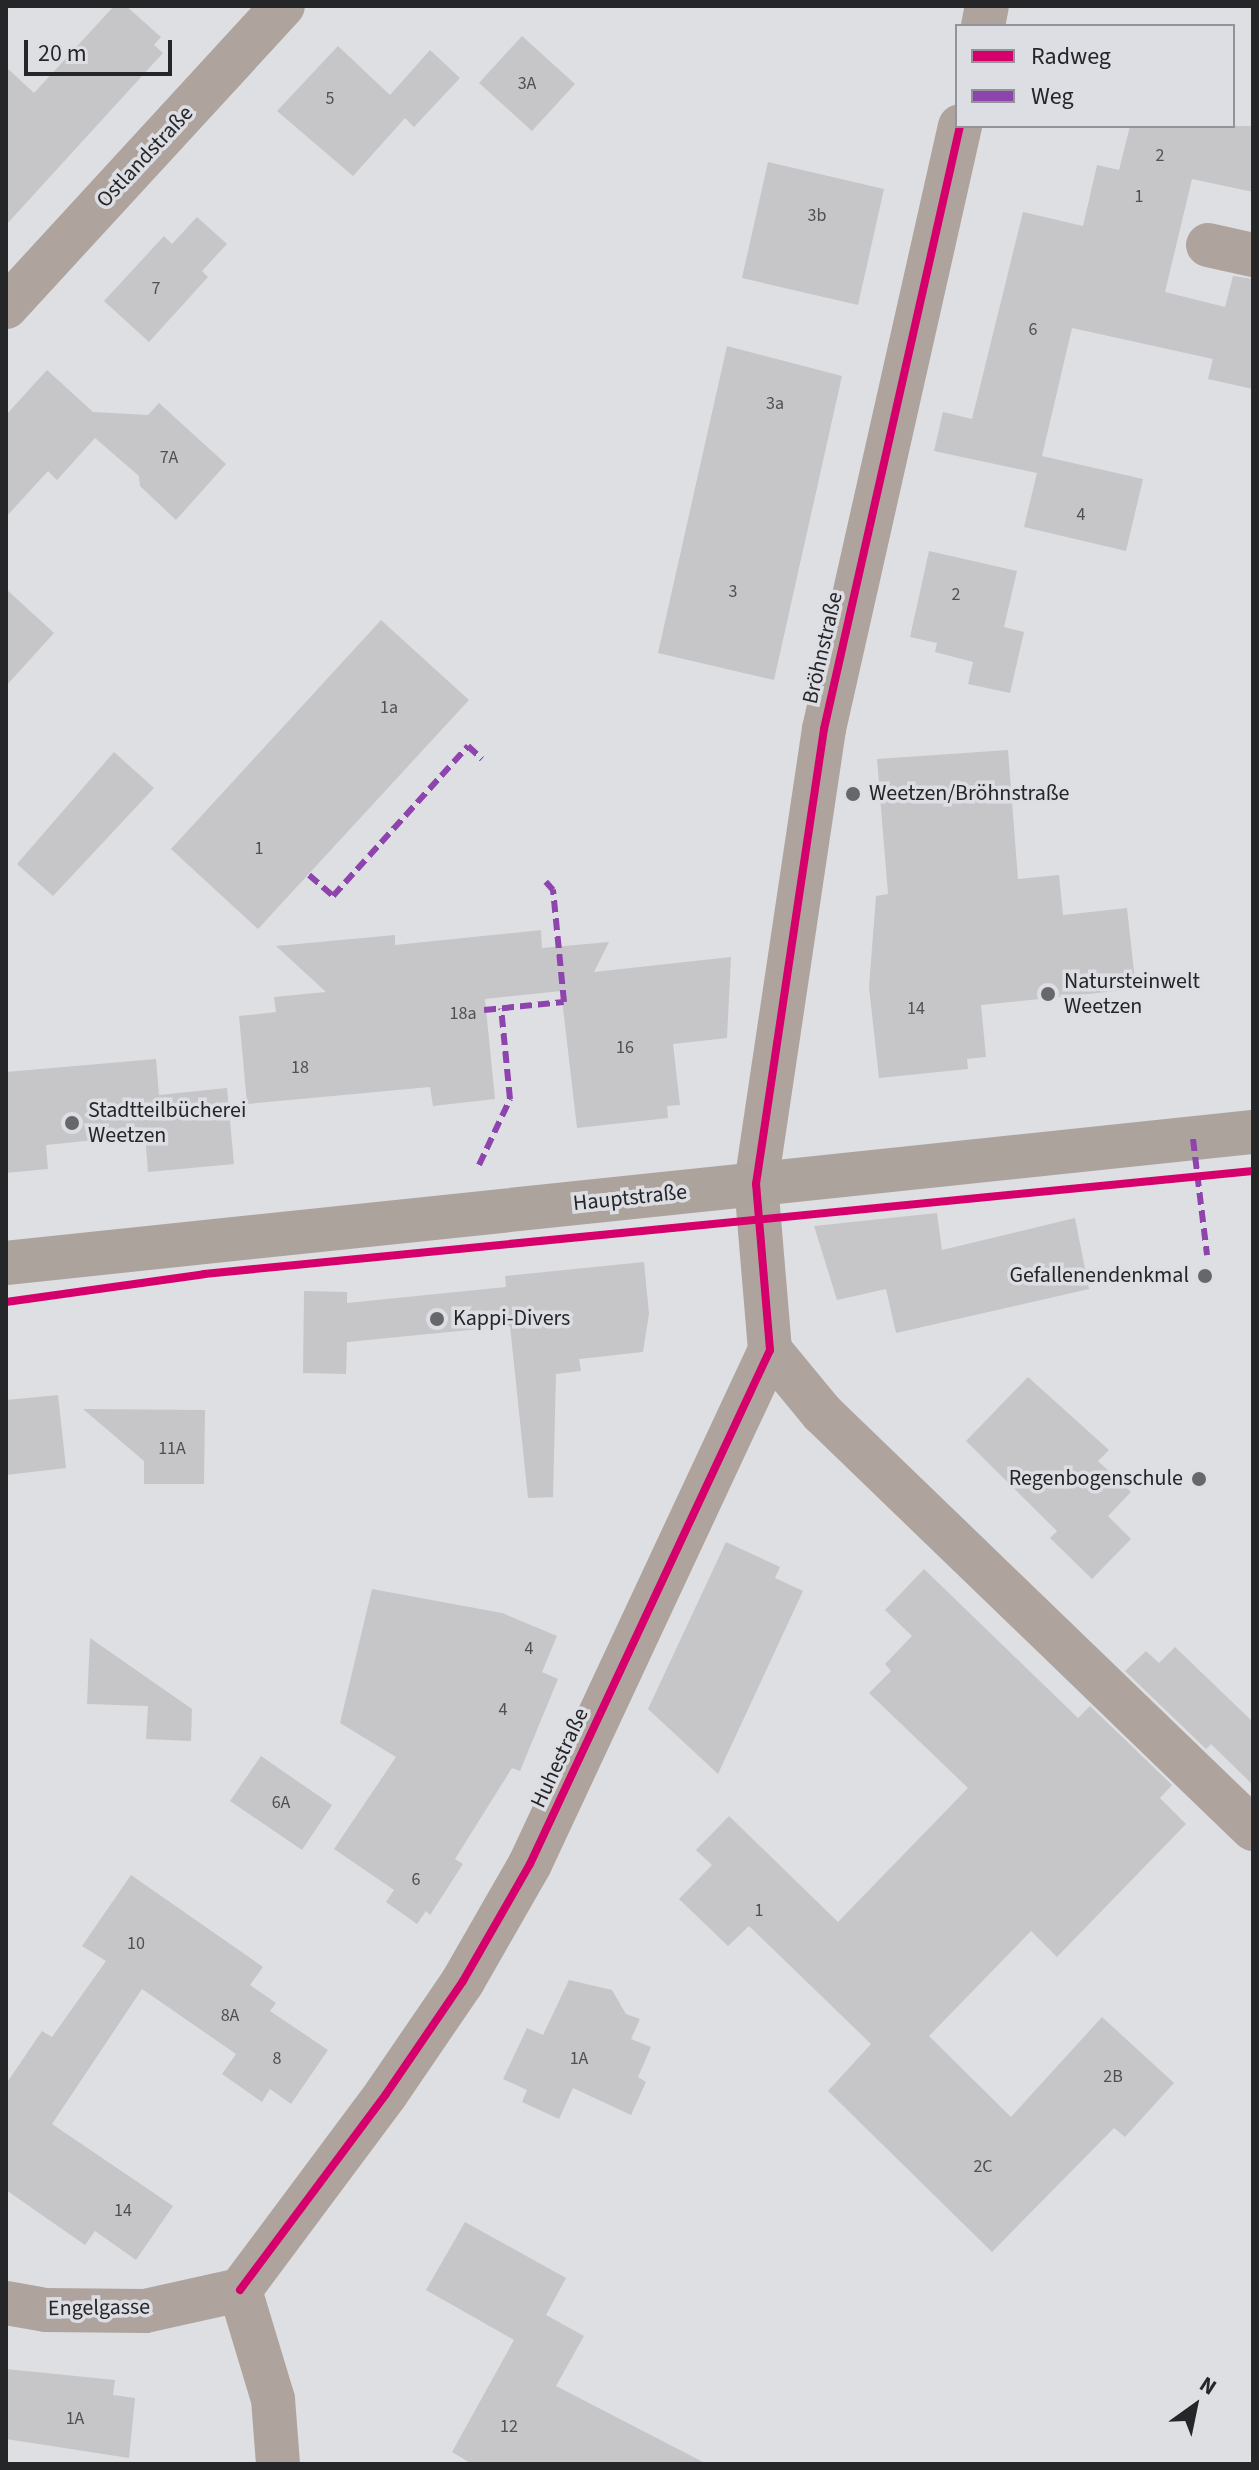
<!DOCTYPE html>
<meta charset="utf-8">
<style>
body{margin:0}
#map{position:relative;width:1259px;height:2470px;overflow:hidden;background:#dedfe3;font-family:"Source Sans 3",sans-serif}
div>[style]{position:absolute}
.building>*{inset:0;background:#c6c6c8}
.street>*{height:44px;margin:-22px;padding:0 22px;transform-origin:22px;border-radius:22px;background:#aea49d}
.secondary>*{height:44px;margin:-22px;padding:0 22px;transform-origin:22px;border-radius:22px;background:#aca39d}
.quiet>*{height:6px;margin-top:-3px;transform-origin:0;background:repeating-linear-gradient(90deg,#8e44ad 0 12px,transparent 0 18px)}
.cycleway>*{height:8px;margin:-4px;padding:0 4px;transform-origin:4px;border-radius:4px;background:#d6006c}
.dots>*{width:22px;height:22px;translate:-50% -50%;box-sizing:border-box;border:4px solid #dddee4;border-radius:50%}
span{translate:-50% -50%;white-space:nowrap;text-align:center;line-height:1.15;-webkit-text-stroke:7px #dddee4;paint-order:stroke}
.number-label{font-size:18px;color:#505052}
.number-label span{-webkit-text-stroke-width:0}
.street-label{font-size:22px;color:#252628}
.poi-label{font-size:22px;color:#252628}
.left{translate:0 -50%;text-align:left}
.right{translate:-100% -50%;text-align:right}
.frame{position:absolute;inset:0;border:8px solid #252628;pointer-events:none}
.legend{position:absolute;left:955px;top:24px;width:280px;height:104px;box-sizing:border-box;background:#dddee4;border:2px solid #939499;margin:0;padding:10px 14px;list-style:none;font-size:24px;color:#252628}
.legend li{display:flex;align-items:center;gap:16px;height:40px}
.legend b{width:40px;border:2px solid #939499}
.north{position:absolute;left:1155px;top:2366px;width:80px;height:80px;-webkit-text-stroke:6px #dddee4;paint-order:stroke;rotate:33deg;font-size:22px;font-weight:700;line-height:32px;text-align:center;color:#252628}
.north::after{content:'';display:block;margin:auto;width:28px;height:36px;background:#252628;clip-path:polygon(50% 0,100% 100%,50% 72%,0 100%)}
.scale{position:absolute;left:24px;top:40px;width:148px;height:36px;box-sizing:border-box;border:4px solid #252628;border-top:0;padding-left:10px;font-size:24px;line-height:28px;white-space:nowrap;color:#252628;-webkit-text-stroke:6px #dddee4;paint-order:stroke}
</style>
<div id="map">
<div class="building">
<div style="clip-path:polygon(114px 6px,126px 6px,161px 37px,154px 45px,163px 53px,6px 225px,6px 67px,34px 93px)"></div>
<div style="clip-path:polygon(522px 36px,575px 84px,532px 131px,479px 83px)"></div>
<div style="clip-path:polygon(338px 46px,390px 95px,430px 50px,460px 78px,414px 127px,405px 118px,353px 176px,277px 111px)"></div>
<div style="clip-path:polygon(1130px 126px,1253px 126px,1253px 192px,1192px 179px,1165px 292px,1225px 307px,1233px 276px,1253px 279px,1253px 389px,1208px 379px,1213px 359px,1072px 328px,1042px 456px,1143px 479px,1126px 551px,1024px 527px,1037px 473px,934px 451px,943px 412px,972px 419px,1023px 212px,1083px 226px,1097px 165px,1119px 170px)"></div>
<div style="clip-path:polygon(768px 162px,884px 189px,858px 305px,742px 278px)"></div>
<div style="clip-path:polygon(197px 217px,227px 244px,202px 271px,208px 277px,149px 342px,104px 301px,164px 236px,172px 244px)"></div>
<div style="clip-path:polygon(727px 346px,842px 376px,774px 680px,658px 653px)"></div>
<div style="clip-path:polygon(47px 370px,93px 412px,148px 415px,159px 403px,226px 464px,176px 520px,140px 486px,139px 476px,95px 438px,57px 480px,48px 471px,6px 517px,6px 415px)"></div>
<div style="clip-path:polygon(929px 551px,1017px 571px,1004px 627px,1024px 632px,1010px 693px,968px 684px,973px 662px,935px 652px,937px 643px,910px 637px)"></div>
<div style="clip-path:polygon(6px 589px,54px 633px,6px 686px)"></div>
<div style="clip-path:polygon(381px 620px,469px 700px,258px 929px,171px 849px)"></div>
<div style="clip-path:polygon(1008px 750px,1018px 879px,1059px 875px,1063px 915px,1127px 908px,1136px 989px,981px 1005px,986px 1057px,967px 1059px,968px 1069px,879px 1078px,869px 987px,876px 896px,888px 894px,877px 759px)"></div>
<div style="clip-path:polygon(114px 752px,154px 788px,53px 896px,17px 864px)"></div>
<div style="clip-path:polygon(541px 930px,542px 948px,609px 942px,594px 972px,731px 957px,727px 1038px,673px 1044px,680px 1105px,667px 1106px,668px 1118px,577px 1128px,561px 991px,485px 999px,495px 1099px,433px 1106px,430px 1087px,247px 1104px,239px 1016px,276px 1012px,274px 997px,326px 992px,276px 946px,395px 935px,395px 945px)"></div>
<div style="clip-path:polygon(156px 1059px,159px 1095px,227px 1088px,234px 1164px,148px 1172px,145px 1135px,46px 1145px,48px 1169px,6px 1173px,6px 1072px)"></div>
<div style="clip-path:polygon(937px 1213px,942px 1250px,1075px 1218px,1089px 1289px,896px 1333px,886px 1289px,837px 1300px,814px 1226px)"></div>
<div style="clip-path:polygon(644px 1262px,649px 1314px,643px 1352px,579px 1359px,581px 1371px,556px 1374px,553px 1497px,528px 1498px,510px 1326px,347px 1342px,346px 1374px,303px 1373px,304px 1291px,347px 1292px,347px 1303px,506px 1287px,505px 1276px)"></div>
<div style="clip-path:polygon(1028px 1377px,1109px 1450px,1098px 1461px,1131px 1492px,1108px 1516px,1131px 1539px,1092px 1579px,1050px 1538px,1057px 1531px,966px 1441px)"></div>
<div style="clip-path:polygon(58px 1395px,66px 1468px,6px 1475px,6px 1400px)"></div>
<div style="clip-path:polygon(83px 1409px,205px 1410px,204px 1484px,144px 1484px,144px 1461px)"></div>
<div style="clip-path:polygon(726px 1542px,780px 1567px,775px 1578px,803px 1591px,718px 1774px,648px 1709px)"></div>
<div style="clip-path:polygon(924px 1569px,1078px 1718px,1090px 1706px,1172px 1785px,1160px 1798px,1186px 1824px,1057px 1957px,1031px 1931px,929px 2036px,1011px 2117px,1102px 2017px,1174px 2083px,1125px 2137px,1114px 2128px,992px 2252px,828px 2091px,871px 2044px,749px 1926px,728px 1946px,679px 1899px,712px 1865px,696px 1850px,729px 1816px,838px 1922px,968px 1788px,869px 1693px,891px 1671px,885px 1664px,912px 1636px,885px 1610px)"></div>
<div style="clip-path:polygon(372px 1589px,502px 1613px,557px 1636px,542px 1672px,558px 1679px,520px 1771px,512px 1768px,455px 1859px,463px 1864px,430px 1915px,426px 1911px,417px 1924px,386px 1902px,394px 1890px,334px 1849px,396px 1757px,340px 1723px)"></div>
<div style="clip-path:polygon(90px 1638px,192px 1709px,191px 1741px,146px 1739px,148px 1706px,87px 1704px)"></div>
<div style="clip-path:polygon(1175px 1647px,1253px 1722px,1253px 1785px,1211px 1744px,1206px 1749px,1125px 1671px,1146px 1651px,1159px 1663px)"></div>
<div style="clip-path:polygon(261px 1756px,332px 1805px,302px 1850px,230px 1801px)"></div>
<div style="clip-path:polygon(131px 1875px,263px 1967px,250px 1985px,276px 2003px,270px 2011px,328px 2050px,291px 2104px,270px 2089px,262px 2102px,222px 2074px,236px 2054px,142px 1989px,52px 2124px,173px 2206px,136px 2260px,95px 2231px,85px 2245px,6px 2190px,6px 2084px,42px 2031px,52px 2037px,106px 1961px,82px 1946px)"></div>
<div style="clip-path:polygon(569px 1980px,612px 1990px,626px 2014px,640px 2019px,631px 2039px,651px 2047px,638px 2077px,646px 2082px,631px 2115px,573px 2088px,559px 2119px,522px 2102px,527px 2090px,503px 2079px,527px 2028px,543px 2035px)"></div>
<div style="clip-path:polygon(465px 2222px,566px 2278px,546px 2315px,584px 2336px,556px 2386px,707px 2464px,472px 2464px,452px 2452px,514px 2340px,426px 2290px)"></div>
<div style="clip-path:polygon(6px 2369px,115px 2380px,113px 2395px,135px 2398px,129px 2458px,6px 2439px)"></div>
</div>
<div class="street">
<div style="left:983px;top:26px;width:20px;rotate:-79deg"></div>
<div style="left:1208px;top:245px;width:46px;rotate:12.5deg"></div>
<div style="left:6px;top:307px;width:409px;rotate:-47.4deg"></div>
<div style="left:770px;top:1350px;width:82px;rotate:50.5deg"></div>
<div style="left:822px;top:1413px;width:599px;rotate:43.99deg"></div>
<div style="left:240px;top:2290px;width:244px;rotate:-53.3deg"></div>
<div style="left:386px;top:2094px;width:137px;rotate:-55.7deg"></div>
<div style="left:463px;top:1981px;width:135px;rotate:-60.2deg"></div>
<div style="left:530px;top:1864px;width:567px;rotate:-64.97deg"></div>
<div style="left:770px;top:1350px;width:167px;rotate:-94.8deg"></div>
<div style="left:756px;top:1184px;width:460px;rotate:-81.5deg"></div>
<div style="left:824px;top:729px;width:618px;rotate:-77.29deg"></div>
<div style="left:240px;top:2290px;width:114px;rotate:73.2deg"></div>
<div style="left:273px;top:2399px;width:65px;rotate:85.6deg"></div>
<div style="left:6px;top:2303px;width:41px;rotate:9.9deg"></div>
<div style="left:46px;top:2310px;width:99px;rotate:0.6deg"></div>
<div style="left:145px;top:2311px;width:97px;rotate:-12.5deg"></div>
</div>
<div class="secondary">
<div style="left:6px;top:1263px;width:1254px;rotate:-6deg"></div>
</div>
<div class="quiet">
<div style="left:309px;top:875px;width:32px;rotate:41deg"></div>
<div style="left:333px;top:896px;width:202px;rotate:-48deg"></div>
<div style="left:468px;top:746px;width:19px;rotate:43deg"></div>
<div style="left:484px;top:1010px;width:80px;rotate:-5.7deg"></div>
<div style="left:564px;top:1002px;width:113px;rotate:-95.6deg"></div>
<div style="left:553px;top:890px;width:11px;rotate:-131deg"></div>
<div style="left:1193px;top:1139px;width:117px;rotate:83.1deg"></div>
<div style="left:479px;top:1165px;width:73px;rotate:-64.8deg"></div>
<div style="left:510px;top:1099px;width:91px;rotate:-95.6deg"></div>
</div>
<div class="cycleway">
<div style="left:6px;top:1302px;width:200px;rotate:-8deg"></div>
<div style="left:204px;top:1274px;width:1054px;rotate:-5.61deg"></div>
<div style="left:240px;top:2290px;width:244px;rotate:-53.3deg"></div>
<div style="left:386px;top:2094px;width:137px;rotate:-55.7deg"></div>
<div style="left:463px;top:1981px;width:135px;rotate:-60.2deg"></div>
<div style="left:530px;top:1864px;width:567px;rotate:-64.97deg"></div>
<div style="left:770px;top:1350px;width:167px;rotate:-94.8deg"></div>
<div style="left:756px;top:1184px;width:460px;rotate:-81.5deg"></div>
<div style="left:824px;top:729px;width:618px;rotate:-77.29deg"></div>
</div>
<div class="dots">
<div style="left:853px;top:794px;background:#666769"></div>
<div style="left:1048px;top:994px;background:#666769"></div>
<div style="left:72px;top:1123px;background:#666769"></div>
<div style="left:1205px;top:1276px;background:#666769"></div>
<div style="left:437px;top:1319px;background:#666769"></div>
<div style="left:1199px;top:1479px;background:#666769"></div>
</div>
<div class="number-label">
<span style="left:527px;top:84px">3A</span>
<span style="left:330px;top:99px">5</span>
<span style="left:1160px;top:156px">2</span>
<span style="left:1139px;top:197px">1</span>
<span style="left:817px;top:216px">3b</span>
<span style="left:156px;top:289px">7</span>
<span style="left:1033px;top:330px">6</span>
<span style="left:775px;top:404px">3a</span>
<span style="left:169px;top:458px">7A</span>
<span style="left:1081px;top:515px">4</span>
<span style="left:733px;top:592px">3</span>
<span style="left:956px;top:595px">2</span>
<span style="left:389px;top:708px">1a</span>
<span style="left:259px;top:849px">1</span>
<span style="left:916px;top:1009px">14</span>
<span style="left:463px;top:1014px">18a</span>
<span style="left:625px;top:1048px">16</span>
<span style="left:300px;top:1068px">18</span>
<span style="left:172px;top:1449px">11A</span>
<span style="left:529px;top:1649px">4</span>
<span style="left:503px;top:1710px">4</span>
<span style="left:281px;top:1803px">6A</span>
<span style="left:416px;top:1880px">6</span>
<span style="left:759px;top:1911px">1</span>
<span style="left:136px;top:1944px">10</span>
<span style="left:230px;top:2016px">8A</span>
<span style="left:277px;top:2059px">8</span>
<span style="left:579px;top:2059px">1A</span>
<span style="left:1113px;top:2077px">2B</span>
<span style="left:983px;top:2167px">2C</span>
<span style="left:123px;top:2211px">14</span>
<span style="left:75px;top:2419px">1A</span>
<span style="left:509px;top:2427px">12</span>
</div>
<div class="street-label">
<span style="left:145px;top:157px;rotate:-47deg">Ostlandstraße</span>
<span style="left:823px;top:648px;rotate:-77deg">Bröhnstraße</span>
<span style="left:630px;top:1198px;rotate:-6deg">Hauptstraße</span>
<span style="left:560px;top:1758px;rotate:-65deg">Huhestraße</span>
<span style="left:99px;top:2308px;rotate:-1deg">Engelgasse</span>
</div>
<div class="poi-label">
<span class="left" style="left:869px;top:794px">Weetzen/Bröhnstraße</span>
<span class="left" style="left:1064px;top:994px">Natursteinwelt<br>Weetzen</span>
<span class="left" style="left:88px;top:1123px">Stadtteilbücherei<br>Weetzen</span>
<span class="right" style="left:1189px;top:1276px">Gefallenendenkmal</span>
<span class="left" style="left:453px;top:1319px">Kappi-Divers</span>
<span class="right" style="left:1183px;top:1479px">Regenbogenschule</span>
</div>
<div class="frame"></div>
<ul class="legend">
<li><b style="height:10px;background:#d6006c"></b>Radweg</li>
<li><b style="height:10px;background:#8e44ad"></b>Weg</li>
</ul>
<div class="north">N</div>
<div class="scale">20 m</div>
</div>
